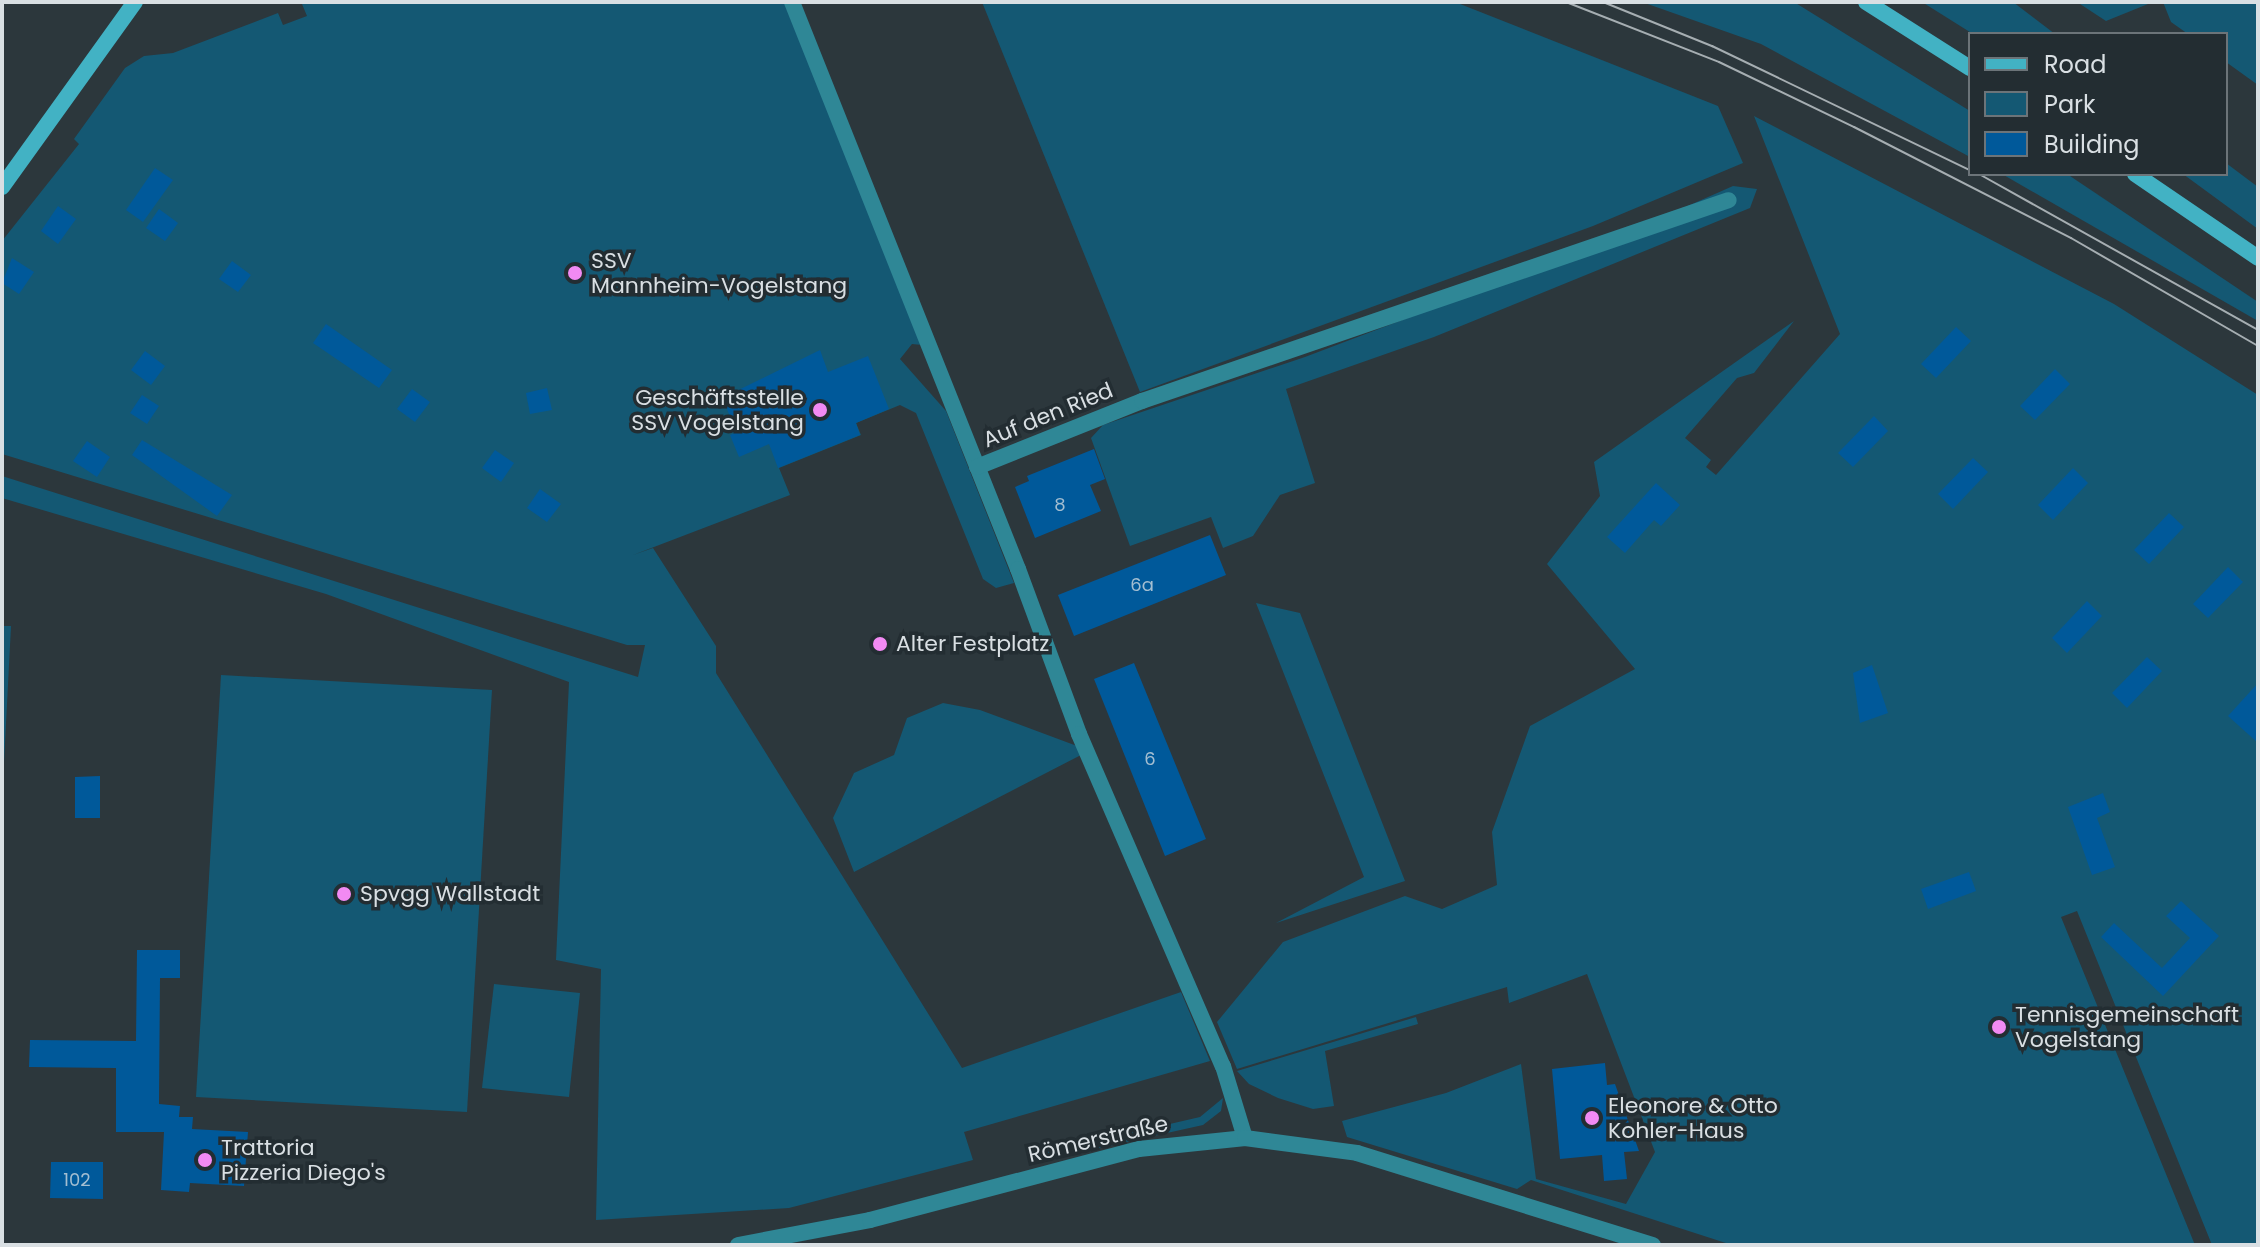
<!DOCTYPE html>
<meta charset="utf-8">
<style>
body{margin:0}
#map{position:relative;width:2260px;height:1247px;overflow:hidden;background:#2c373c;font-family:Poppins,sans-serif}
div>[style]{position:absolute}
.green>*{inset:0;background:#145873}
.building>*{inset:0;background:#00599a}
.street>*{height:16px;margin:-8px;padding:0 8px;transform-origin:8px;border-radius:8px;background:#2f8796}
.secondary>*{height:16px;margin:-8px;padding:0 8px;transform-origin:8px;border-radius:8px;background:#42b2c4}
.tram>*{height:2px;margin:-1px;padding:0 1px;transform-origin:1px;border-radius:1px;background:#a6aeb2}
.dots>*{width:22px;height:22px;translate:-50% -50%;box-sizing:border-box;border:4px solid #232d32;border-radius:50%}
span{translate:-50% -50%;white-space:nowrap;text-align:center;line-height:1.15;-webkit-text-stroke:7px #232d32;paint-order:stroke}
.number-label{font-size:18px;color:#a3bed1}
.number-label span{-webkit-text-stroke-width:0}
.poi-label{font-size:22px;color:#d9dfe3}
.left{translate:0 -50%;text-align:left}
.right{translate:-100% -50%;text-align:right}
.street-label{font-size:22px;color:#d9dfe3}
.frame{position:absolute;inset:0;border:4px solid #d9dfe3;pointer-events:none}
.legend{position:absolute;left:1968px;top:32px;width:260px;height:144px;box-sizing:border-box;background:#232d32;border:2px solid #6c7479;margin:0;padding:10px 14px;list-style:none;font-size:24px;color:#d9dfe3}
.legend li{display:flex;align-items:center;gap:16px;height:40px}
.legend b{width:40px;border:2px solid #6c7479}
</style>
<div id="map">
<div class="green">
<div style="clip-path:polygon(308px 2px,786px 2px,922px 345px,912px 344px,900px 359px,946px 411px,1014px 583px,996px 588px,983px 579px,916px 413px,900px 405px,856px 423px,861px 435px,779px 468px,790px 495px,633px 555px,653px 548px,716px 646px,716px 673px,962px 1068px,1181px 992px,1210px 1061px,964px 1132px,973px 1160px,789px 1208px,596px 1220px,601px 969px,556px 960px,569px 682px,326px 594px,2px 498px,2px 476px,638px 677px,645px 645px,627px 645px,2px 454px,2px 241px,79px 144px,74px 139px,125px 68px,144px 56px,173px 53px,278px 13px,283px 25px,307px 16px,302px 4px)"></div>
<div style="clip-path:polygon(982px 2px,1455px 2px,1718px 106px,1743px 163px,1593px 226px,1140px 392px)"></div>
<div style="clip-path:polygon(1642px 2px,1794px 2px,1970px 111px,1970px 157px,1761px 44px)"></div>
<div style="clip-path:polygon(1922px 2px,2013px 2px,2055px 34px,1973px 34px)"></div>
<div style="clip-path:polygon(2077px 2px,2153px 2px,2106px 21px)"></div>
<div style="clip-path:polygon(2163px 2px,2258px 2px,2258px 85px,2226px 62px,2226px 34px,2188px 34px,2171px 22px)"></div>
<div style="clip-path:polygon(1754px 116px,2114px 304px,2258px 395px,2258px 1245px,2212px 1245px,2077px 911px,2061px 917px,2195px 1245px,1732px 1245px,1531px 1180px,1517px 1189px,1347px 1137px,1342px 1121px,1446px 1093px,1521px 1064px,1536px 1179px,1626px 1204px,1655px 1152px,1587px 974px,1509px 1003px,1507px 987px,1237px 1069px,1217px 1022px,1283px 942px,1405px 896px,1442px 909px,1497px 885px,1492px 832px,1530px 726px,1635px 669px,1547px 564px,1600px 496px,1594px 462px,1794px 321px,1754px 373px,1737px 378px,1685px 438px,1711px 460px,1706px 467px,1716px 475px,1840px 334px)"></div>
<div style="clip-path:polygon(2226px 163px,2258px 187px,2258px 229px,2183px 174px,2226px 174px)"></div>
<div style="clip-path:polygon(2002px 174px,2067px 174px,2258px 302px,2258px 321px)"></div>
<div style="clip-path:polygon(1733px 186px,1757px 189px,1750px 208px,1434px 337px,1286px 389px,1315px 483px,1280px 495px,1253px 536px,1223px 548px,1211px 517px,1130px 546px,1091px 438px,1103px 425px,1305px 357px,1597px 246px)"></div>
<div style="clip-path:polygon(1256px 603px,1300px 613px,1405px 881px,1276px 923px,1364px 877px)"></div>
<div style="clip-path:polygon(2px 626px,11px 626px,2px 802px)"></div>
<div style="clip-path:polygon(221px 675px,492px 690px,467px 1112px,196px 1097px)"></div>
<div style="clip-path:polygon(943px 703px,980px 710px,1077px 746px,1081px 755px,854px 872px,833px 818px,854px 773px,894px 755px,907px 718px)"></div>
<div style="clip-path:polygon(494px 984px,580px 993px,569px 1097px,482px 1088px)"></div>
<div style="clip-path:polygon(1416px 1017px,1418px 1024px,1325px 1051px,1334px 1106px,1313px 1109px,1278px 1098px,1249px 1084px,1237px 1071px)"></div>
<div style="clip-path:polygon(1223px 1098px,1221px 1111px,1203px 1125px,1050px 1159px,1040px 1154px,1200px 1117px)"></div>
</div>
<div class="building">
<div style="clip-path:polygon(155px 168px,173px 180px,143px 222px,126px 210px)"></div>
<div style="clip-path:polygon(58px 206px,76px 219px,58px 244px,41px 231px)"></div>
<div style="clip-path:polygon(159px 209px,178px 223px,165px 241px,146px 228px)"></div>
<div style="clip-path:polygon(12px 258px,34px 272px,19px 294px,2px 283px)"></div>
<div style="clip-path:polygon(232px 261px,251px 275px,238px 292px,219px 279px)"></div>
<div style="clip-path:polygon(326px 324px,392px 370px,379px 388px,313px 343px)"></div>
<div style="clip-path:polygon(1956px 327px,1971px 341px,1936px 378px,1921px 364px)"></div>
<div style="clip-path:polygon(820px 350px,828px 372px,868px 356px,889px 409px,856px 423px,860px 435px,778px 468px,769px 444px,739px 457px,730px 435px,737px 432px,722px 398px)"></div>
<div style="clip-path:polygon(145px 351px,165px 366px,151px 385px,131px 370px)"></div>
<div style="clip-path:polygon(2055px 369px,2070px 384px,2035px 420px,2020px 406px)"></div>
<div style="clip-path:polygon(547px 388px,552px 410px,530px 414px,526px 393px)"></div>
<div style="clip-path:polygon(412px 389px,430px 402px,415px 422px,397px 409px)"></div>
<div style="clip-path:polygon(142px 395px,159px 406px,147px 424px,130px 413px)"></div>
<div style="clip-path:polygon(1874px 416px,1888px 431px,1853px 467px,1838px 453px)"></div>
<div style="clip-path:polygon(142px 440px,232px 495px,217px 516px,132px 455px)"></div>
<div style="clip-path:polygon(87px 441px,110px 457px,97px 477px,73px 461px)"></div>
<div style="clip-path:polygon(1094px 449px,1105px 479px,1090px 485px,1101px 511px,1035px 538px,1015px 487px,1029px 481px,1027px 476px)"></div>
<div style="clip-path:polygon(495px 450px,514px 463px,501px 482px,482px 468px)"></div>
<div style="clip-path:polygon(1973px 458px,1988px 472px,1953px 509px,1938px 494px)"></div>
<div style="clip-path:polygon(2073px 468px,2088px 483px,2053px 520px,2038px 505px)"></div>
<div style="clip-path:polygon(1656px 483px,1680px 505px,1661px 526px,1654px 520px,1625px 553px,1607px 537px)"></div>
<div style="clip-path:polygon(540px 489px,561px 504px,547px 522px,527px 508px)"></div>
<div style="clip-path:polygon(2169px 513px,2184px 527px,2149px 564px,2134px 550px)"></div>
<div style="clip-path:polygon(1210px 535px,1226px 575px,1074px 636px,1058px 595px)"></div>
<div style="clip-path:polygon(2228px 567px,2243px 582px,2208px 618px,2193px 604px)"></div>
<div style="clip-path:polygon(2087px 601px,2102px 616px,2067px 653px,2052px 638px)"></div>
<div style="clip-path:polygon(2147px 657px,2162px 671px,2127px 708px,2112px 693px)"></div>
<div style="clip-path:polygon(1134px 663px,1206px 839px,1165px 856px,1094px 679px)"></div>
<div style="clip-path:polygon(1872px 665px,1888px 713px,1860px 723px,1853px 673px)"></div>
<div style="clip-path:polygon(2258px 683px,2258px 743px,2228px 716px)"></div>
<div style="clip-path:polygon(100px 776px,100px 818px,75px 818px,75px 777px)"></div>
<div style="clip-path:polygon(2103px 793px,2110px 812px,2097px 818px,2115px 867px,2092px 875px,2068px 807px)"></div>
<div style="clip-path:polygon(1969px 872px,1976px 891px,1928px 909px,1921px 889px)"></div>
<div style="clip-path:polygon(2181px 901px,2219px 936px,2163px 996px,2101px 937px,2114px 923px,2162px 968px,2190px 938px,2166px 916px)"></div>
<div style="clip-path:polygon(137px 950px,180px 950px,180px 978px,160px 978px,159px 1104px,180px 1106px,179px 1117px,193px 1117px,192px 1129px,248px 1132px,244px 1186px,190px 1183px,189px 1192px,161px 1190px,164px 1132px,116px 1132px,116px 1068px,29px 1067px,30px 1040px,136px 1041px)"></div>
<div style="clip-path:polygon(1605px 1063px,1607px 1085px,1615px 1084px,1639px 1151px,1624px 1152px,1627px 1179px,1604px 1181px,1602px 1155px,1560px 1159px,1552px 1069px)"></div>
<div style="clip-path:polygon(51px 1162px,103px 1162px,103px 1199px,50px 1198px)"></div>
</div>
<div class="street">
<div style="left:792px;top:2px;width:610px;rotate:68.27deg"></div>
<div style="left:1018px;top:569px;width:176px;rotate:69.7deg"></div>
<div style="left:1079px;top:734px;width:362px;rotate:66.6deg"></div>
<div style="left:1223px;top:1066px;width:75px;rotate:73deg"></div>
<div style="left:977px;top:467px;width:178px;rotate:-21.8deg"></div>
<div style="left:1142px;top:401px;width:620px;rotate:-18.9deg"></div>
<div style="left:738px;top:1245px;width:134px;rotate:-10.7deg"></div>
<div style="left:870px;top:1220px;width:278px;rotate:-14.8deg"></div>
<div style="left:1139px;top:1149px;width:107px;rotate:-5.9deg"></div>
<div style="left:1245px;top:1138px;width:113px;rotate:7.6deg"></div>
<div style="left:1357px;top:1153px;width:310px;rotate:17.3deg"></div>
</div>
<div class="secondary">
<div style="left:1866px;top:2px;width:123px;rotate:32.4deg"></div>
<div style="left:2135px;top:174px;width:149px;rotate:34.3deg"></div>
<div style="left:2px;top:187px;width:228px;rotate:-54.3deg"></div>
</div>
<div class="tram">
<div style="left:1566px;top:2px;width:164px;rotate:21.4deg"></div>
<div style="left:1719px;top:62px;width:150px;rotate:25.7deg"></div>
<div style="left:1854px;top:127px;width:244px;rotate:27.1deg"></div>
<div style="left:2071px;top:238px;width:216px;rotate:30deg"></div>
<div style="left:1603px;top:2px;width:118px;rotate:22deg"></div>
<div style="left:1712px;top:46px;width:286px;rotate:25.7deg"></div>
<div style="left:1979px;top:174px;width:320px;rotate:29.2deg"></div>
</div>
<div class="dots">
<div style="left:575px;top:273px;background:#f28af3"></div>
<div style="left:820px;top:410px;background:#f28af3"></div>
<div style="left:880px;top:644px;background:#f28af3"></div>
<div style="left:344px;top:894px;background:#f28af3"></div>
<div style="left:1999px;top:1027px;background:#f28af3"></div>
<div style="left:1592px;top:1118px;background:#f28af3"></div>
<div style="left:205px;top:1160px;background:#f28af3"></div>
</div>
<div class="number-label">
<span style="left:1060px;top:505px">8</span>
<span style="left:1142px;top:585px">6a</span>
<span style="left:1150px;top:759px">6</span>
<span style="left:77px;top:1180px">102</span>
</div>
<div class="poi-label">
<span class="left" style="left:591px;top:273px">SSV<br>Mannheim-Vogelstang</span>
<span class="right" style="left:804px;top:410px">Geschäftsstelle<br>SSV Vogelstang</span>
<span class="left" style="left:896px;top:644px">Alter Festplatz</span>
<span class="left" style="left:360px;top:894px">Spvgg Wallstadt</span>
<span class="left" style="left:2015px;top:1027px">Tennisgemeinschaft<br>Vogelstang</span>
<span class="left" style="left:1608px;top:1118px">Eleonore &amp; Otto<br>Kohler-Haus</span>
<span class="left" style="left:221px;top:1160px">Trattoria<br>Pizzeria Diego's</span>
</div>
<div class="street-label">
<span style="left:1048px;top:415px;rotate:-22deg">Auf den Ried</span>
<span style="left:1098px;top:1139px;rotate:-13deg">Römerstraße</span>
</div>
<div class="frame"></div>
<ul class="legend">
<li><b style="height:10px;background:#42b2c4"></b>Road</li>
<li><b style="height:22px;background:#145873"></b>Park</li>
<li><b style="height:22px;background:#00599a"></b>Building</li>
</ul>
</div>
